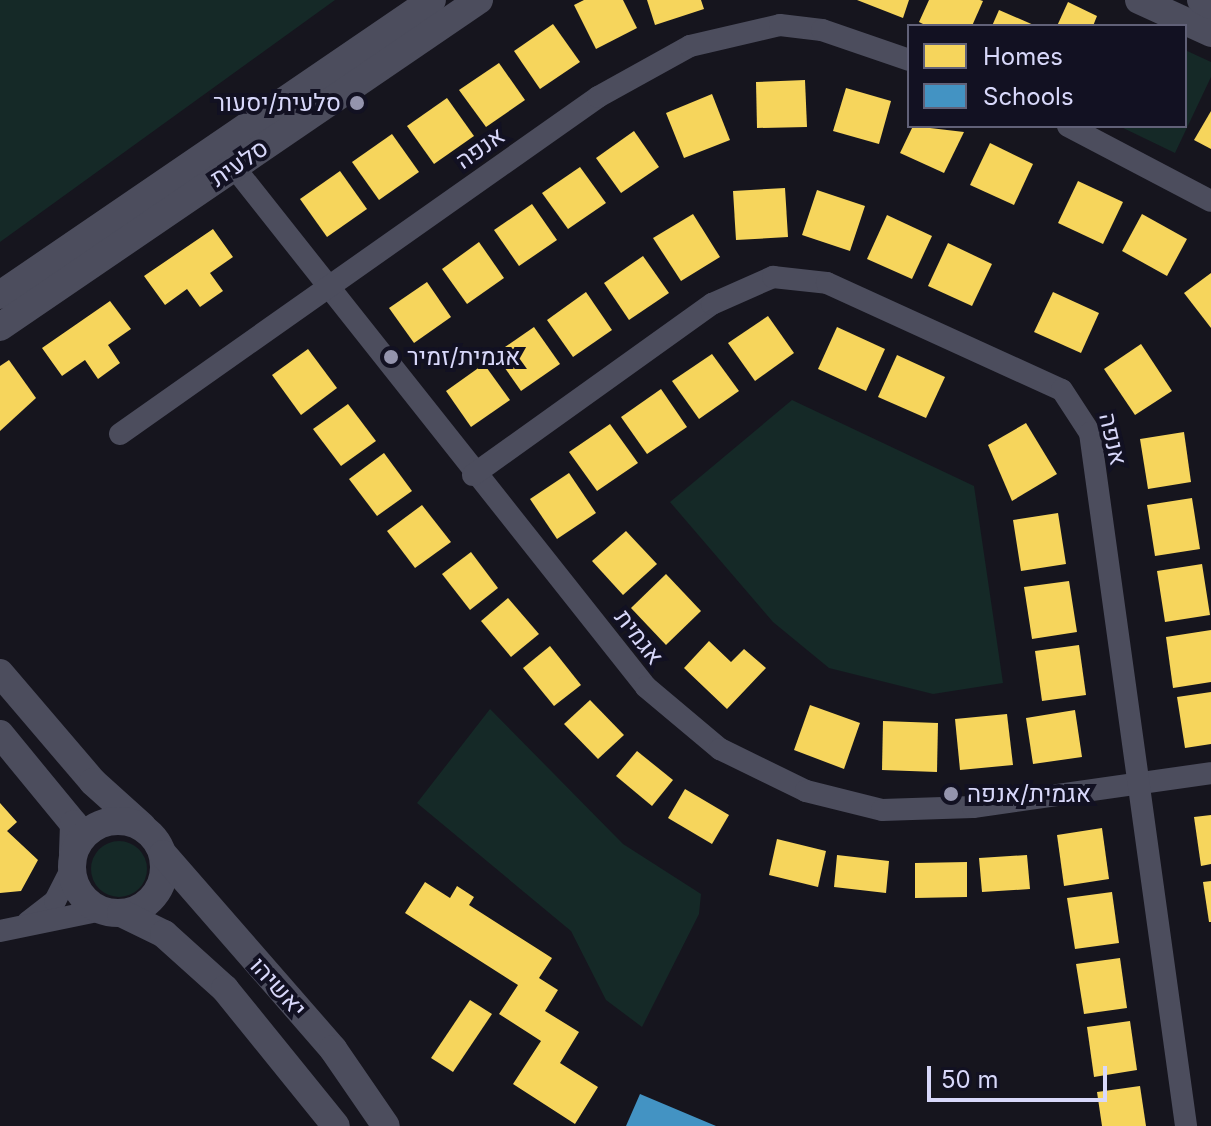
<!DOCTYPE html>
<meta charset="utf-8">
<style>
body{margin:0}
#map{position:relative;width:1211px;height:1126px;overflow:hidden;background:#16151e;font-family:Inter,Heebo,sans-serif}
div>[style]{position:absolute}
.green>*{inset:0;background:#152927}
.round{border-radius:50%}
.homes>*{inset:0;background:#f6d55c}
.schools>*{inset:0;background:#4393c3}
.minor>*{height:22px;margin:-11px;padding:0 11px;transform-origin:11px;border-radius:11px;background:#4c4d5d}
.tertiary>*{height:28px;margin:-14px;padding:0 14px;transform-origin:14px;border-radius:14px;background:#4c4d5d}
.tertiary>.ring{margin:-14px;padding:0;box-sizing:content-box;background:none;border:28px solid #4c4d5d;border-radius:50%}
.dots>*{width:22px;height:22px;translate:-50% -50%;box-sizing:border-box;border:4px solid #121122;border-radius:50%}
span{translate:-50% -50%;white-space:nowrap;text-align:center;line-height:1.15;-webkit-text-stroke:8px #121122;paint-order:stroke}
.poi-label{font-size:24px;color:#d8d8fa}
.right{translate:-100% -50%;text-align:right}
.left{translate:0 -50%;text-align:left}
.street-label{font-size:24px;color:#d8d8fa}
.legend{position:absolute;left:907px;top:24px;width:280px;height:104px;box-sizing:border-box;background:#121122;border:2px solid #616178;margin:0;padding:10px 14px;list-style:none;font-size:24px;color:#d8d8fa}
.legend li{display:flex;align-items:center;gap:16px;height:40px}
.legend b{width:40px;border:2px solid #616178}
.scale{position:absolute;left:927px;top:1066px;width:180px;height:36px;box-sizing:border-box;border:4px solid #d8d8fa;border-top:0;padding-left:10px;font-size:24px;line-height:28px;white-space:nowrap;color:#d8d8fa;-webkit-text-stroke:6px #121122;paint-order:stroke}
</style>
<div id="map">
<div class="green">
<div style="clip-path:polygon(0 0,335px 0,0 242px)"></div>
<div style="clip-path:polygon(1185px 50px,1211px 62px,1211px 77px,1175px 153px,1119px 126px,1185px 126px)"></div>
<div style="clip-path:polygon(792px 400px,974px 486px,1003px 683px,933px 694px,829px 668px,773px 622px,670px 502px)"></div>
<div style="clip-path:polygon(490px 709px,623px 844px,701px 894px,699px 914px,642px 1027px,606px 1000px,571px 931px,417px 803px)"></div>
<div class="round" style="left:91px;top:841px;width:56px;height:56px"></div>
</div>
<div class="homes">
<div style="clip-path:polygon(584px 0,623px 0,637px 28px,596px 49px,574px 5px)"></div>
<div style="clip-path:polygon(647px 0,701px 0,704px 9px,655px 25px)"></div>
<div style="clip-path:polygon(857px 0,909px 0,903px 18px)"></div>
<div style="clip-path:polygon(929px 0,980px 0,983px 1px,972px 26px,927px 26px,919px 22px)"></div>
<div style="clip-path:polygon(1068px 2px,1097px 16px,1093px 26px,1057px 26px)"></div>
<div style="clip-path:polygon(999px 10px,1036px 26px,992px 26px)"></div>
<div style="clip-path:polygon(553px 24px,580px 62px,540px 89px,514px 51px)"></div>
<div style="clip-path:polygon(499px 63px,525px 100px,486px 127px,459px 90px)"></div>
<div style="clip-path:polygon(805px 80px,807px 127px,757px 128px,756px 82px)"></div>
<div style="clip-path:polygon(846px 88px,891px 101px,879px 144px,833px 131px)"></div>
<div style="clip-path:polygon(712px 94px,730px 140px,684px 158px,666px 113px)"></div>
<div style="clip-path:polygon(447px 98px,474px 136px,434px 164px,407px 126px)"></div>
<div style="clip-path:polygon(1211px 111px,1211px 149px,1194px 140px)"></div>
<div style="clip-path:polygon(913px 126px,964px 132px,944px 173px,900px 153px)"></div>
<div style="clip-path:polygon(634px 131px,659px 167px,621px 193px,596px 158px)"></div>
<div style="clip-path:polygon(392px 134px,419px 172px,379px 200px,352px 162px)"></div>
<div style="clip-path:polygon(990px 143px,1033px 164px,1014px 205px,970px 185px)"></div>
<div style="clip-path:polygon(580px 167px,606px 203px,568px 229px,542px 193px)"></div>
<div style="clip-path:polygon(340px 171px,367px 209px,327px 237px,300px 199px)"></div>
<div style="clip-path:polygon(1078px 181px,1123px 202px,1103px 244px,1058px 223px)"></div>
<div style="clip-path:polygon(785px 188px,788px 237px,736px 240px,733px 191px)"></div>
<div style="clip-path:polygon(817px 190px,865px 206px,850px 251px,802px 235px)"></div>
<div style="clip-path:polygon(532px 204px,557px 240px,519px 266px,494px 230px)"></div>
<div style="clip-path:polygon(693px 214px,720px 257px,681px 281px,653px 238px)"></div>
<div style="clip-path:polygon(1142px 214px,1187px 239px,1167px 276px,1122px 251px)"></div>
<div style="clip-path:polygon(887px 215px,932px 236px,912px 279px,867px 259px)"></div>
<div style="clip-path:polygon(213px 229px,233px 257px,210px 273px,223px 291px,200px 307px,187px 289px,165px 305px,144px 276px)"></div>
<div style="clip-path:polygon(479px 242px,504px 278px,467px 304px,442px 269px)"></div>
<div style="clip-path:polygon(948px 243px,992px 264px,972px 306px,928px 286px)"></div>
<div style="clip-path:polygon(643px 256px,669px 293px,629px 320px,604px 283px)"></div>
<div style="clip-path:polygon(1211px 273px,1211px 328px,1184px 293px)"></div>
<div style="clip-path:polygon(427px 282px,451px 317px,414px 343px,389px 308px)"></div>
<div style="clip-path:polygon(586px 292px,612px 330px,573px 357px,547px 320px)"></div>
<div style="clip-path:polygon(1053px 292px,1099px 313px,1081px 353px,1034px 332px)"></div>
<div style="clip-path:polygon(110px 301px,131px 329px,108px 345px,120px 363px,98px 379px,85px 360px,62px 376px,42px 348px)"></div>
<div style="clip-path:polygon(768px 316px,794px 353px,755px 381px,728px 343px)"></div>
<div style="clip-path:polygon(534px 327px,560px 364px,521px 391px,495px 354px)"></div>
<div style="clip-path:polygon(837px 327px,885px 349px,866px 391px,818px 369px)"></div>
<div style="clip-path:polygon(1141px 344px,1172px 391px,1135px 415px,1104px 369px)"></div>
<div style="clip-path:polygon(308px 349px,337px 388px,301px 415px,272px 375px)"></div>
<div style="clip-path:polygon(712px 354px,739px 391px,699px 419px,672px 381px)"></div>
<div style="clip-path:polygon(897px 355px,945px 377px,926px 418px,878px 397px)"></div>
<div style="clip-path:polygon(9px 360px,36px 398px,0 431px,0 366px)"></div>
<div style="clip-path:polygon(484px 364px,510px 400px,471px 427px,446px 391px)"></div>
<div style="clip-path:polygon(661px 389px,687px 427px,647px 454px,621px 417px)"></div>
<div style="clip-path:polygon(348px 404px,376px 441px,341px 466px,313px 429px)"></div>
<div style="clip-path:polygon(1026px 423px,1057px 474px,1012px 501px,988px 445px)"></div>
<div style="clip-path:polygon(610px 424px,638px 463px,597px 491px,569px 452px)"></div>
<div style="clip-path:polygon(1184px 432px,1191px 482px,1148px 489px,1140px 439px)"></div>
<div style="clip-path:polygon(384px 453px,412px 491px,377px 516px,349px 479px)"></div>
<div style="clip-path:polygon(569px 473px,596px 513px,557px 539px,530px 499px)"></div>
<div style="clip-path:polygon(1192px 498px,1200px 549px,1155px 556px,1147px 505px)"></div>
<div style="clip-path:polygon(422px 505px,451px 542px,415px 568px,387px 531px)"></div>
<div style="clip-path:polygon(1058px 513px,1066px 564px,1021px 571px,1013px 520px)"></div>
<div style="clip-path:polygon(626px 531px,657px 564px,623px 595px,592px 561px)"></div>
<div style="clip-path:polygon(471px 552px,498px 588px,470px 610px,442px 574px)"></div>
<div style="clip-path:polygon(1202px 564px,1210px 615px,1165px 622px,1157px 571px)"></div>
<div style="clip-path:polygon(666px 574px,701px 611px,666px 645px,631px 608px)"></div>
<div style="clip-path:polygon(1069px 581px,1077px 632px,1032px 639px,1024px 587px)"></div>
<div style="clip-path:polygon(508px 598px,539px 634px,511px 657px,481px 621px)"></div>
<div style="clip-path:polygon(1211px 630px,1211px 682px,1173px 688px,1166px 637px)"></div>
<div style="clip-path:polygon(709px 641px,731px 662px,744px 649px,766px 668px,727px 709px,684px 668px)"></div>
<div style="clip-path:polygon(1079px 645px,1086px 695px,1042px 701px,1035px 651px)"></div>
<div style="clip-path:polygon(550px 646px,581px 685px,554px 706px,523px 668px)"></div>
<div style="clip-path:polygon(1211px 692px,1211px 744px,1185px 748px,1177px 697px)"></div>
<div style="clip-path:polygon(590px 700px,624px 735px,598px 759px,564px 724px)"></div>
<div style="clip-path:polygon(810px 705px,860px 723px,844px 769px,794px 750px)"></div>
<div style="clip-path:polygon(1075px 710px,1082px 757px,1033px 764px,1026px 718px)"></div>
<div style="clip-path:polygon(1007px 714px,1013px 765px,960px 770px,955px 719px)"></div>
<div style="clip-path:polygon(883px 721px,938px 723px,937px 772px,882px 770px)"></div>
<div style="clip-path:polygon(637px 751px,673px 780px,652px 806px,616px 776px)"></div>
<div style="clip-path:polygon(685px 789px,729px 815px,712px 844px,668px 818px)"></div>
<div style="clip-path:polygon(0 803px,17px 822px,7px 831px,38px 860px,21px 891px,0 893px)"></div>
<div style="clip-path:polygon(1211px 815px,1211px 864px,1201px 866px,1194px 817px)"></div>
<div style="clip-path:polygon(1102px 828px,1109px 879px,1064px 886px,1057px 835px)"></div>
<div style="clip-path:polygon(777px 839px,826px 851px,818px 887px,769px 875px)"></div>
<div style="clip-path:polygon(837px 855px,889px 861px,886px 893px,834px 887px)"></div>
<div style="clip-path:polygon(1027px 855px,1030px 889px,982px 892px,979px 858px)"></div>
<div style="clip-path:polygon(967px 862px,967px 897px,915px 898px,915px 863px)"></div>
<div style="clip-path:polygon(1211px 881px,1211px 922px,1209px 922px,1203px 882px)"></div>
<div style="clip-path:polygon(425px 882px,450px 898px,457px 886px,474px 897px,469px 905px,552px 958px,539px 978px,558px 990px,545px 1011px,579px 1032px,560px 1063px,598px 1087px,575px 1124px,513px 1084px,541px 1041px,499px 1014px,518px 985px,405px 913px)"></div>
<div style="clip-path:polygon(1112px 892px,1119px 943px,1075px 949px,1067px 898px)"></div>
<div style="clip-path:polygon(1120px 958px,1127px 1008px,1084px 1014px,1076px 964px)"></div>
<div style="clip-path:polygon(470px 1000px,492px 1014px,453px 1072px,431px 1058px)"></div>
<div style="clip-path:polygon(1130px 1021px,1137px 1070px,1094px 1077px,1087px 1027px)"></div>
<div style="clip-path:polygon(1140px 1086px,1146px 1126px,1102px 1126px,1097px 1092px)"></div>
</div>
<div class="schools">
<div style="clip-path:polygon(640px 1094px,716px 1126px,626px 1126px)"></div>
</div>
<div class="minor">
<div style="left:1068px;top:126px;width:161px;rotate:27.7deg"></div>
<div style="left:226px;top:157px;width:676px;rotate:51.6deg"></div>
<div style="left:646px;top:687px;width:97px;rotate:40deg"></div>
<div style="left:720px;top:749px;width:96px;rotate:26deg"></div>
<div style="left:806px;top:791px;width:78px;rotate:14deg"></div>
<div style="left:882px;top:810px;width:91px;rotate:-1.9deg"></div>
<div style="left:973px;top:807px;width:240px;rotate:-8.1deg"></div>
<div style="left:120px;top:434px;width:585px;rotate:-35.18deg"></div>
<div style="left:598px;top:97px;width:105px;rotate:-29deg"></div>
<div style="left:690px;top:46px;width:92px;rotate:-13.1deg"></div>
<div style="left:780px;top:25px;width:42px;rotate:6.8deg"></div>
<div style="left:822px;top:30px;width:92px;rotate:19deg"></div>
<div style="left:473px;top:475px;width:294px;rotate:-35.6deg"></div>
<div style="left:712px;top:304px;width:67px;rotate:-23.9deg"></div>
<div style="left:773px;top:277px;width:54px;rotate:6.3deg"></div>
<div style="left:827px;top:283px;width:258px;rotate:24.5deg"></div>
<div style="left:1062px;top:390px;width:51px;rotate:56.9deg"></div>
<div style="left:1090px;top:433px;width:700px;rotate:82.11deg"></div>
<div style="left:28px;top:922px;width:34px;rotate:-38deg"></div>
<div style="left:55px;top:901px;width:36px;rotate:-63deg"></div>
<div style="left:0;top:931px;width:103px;rotate:-11.7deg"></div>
</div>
<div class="tertiary">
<div style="left:1139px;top:0;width:79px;rotate:24.6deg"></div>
<div style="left:1201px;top:0;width:11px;rotate:27deg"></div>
<div style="left:0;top:295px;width:523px;rotate:-34.33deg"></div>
<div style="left:0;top:327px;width:580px;rotate:-34.32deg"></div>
<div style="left:0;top:673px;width:143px;rotate:49.5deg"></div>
<div style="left:93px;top:782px;width:66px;rotate:41.9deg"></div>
<div style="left:0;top:734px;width:117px;rotate:50.6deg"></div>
<div style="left:74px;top:824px;width:29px;rotate:92deg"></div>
<div class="ring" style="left:72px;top:821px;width:64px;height:64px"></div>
<div style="left:163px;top:854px;width:259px;rotate:48.9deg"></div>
<div style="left:333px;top:1049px;width:93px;rotate:55.5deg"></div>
<div style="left:121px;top:913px;width:48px;rotate:26deg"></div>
<div style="left:164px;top:934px;width:82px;rotate:42deg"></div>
<div style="left:225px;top:989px;width:176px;rotate:51deg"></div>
</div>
<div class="dots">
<div style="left:357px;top:103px;background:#9494ad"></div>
<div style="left:391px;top:357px;background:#9494ad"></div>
<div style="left:951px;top:794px;background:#9494ad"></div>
</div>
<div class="poi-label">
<span class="right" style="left:341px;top:103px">סלעית/יסעור</span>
<span class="left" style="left:407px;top:357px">אגמית/זמיר</span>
<span class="left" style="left:967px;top:794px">אגמית/אנפה</span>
</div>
<div class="street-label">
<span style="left:480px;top:148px;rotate:-35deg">אנפה</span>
<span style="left:239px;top:163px;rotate:-34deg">סלעית</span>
<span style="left:1113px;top:439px;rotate:77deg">אנפה</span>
<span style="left:639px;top:637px;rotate:52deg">אגמית</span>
<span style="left:278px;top:987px;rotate:48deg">יאשיהו</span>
</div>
<ul class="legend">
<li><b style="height:22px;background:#f6d55c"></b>Homes</li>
<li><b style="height:22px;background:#4393c3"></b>Schools</li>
</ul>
<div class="scale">50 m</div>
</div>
